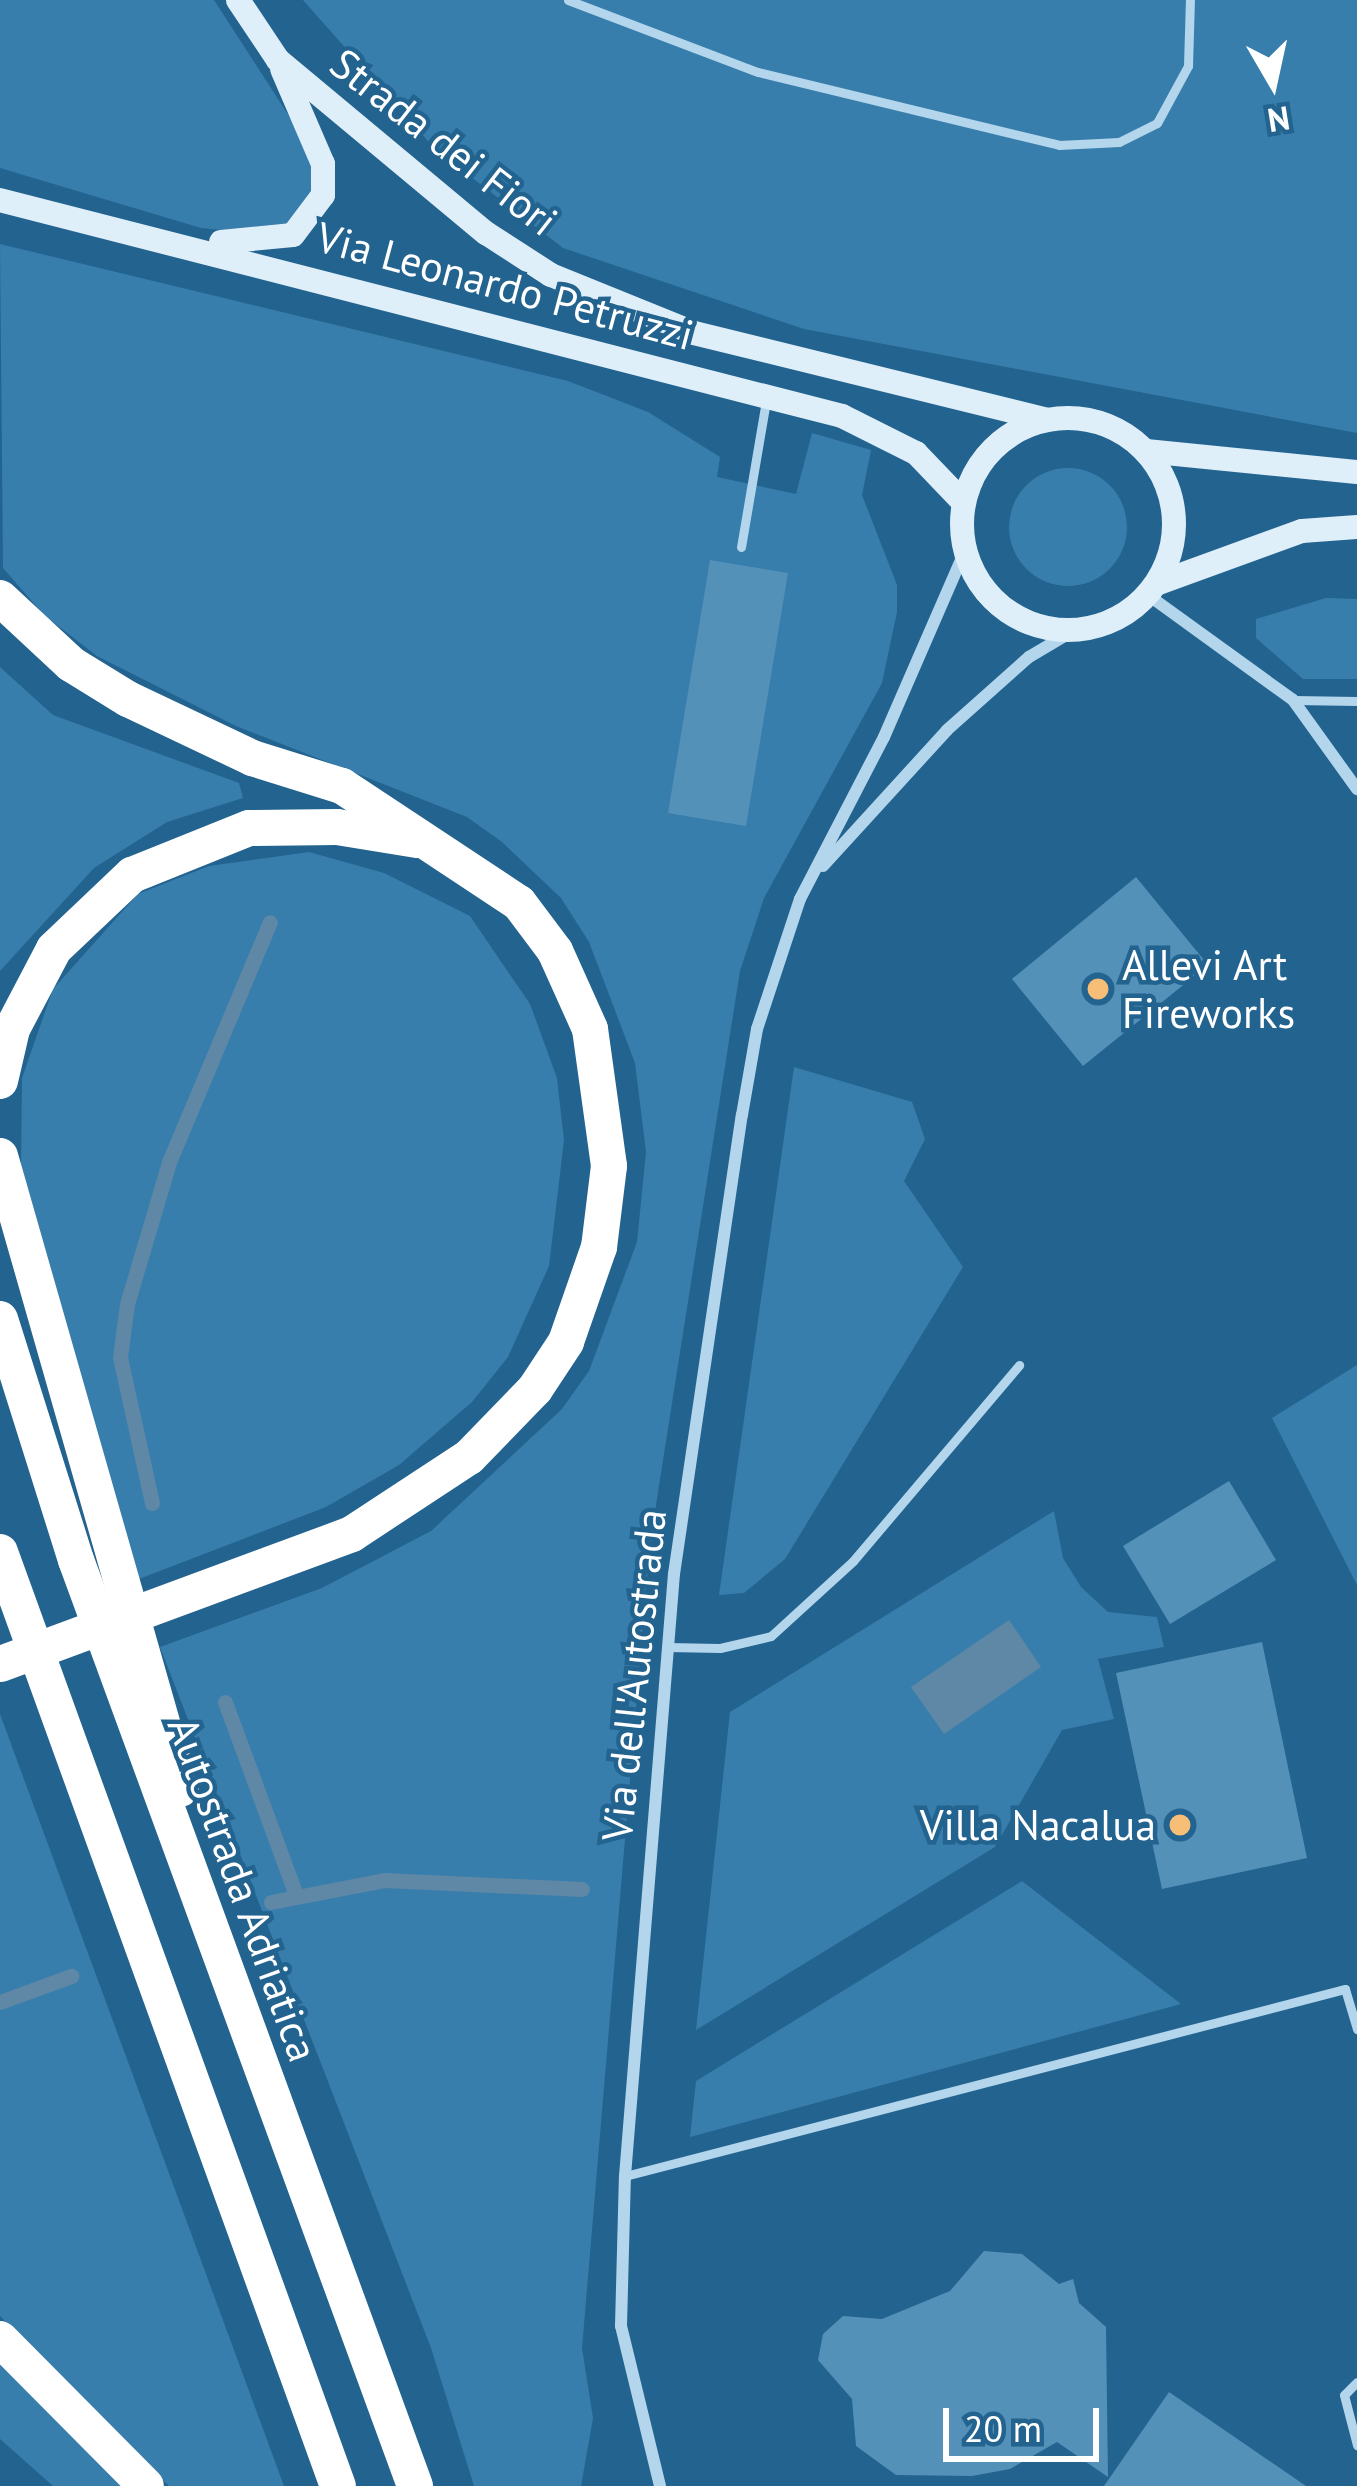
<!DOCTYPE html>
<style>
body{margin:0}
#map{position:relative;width:1357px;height:2486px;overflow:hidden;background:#23638f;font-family:"PT Sans",sans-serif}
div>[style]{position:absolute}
.green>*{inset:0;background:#387eac}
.round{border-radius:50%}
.water>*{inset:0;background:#5e88a6}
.stream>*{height:15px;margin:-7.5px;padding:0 7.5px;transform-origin:7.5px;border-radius:7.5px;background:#5e88a6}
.building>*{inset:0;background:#5491b9}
.lane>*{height:9px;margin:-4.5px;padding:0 4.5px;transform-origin:4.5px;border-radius:4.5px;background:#b4d6ec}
.street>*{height:12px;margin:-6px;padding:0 6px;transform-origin:6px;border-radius:6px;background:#b4d6ec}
.secondary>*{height:24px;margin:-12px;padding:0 12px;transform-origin:12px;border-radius:12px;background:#dfeff9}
.secondary>.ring{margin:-12px;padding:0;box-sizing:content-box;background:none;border:24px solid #dfeff9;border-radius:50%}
.highway>*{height:36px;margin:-18px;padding:0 18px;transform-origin:18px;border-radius:18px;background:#fff}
.dots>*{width:33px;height:33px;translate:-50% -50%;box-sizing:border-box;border:6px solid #23638f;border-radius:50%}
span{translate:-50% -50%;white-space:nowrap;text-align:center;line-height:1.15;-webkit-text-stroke:9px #23638f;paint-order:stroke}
.street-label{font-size:42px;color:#fff}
.poi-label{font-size:42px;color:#fff}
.left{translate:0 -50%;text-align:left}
.right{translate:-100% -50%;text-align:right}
.north{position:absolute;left:1213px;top:24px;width:120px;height:120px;-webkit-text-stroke:9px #23638f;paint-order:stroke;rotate:171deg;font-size:33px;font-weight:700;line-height:48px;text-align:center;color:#fff}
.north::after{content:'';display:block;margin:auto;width:42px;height:54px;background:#fff;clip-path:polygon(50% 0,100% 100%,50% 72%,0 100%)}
.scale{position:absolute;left:943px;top:2408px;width:156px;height:54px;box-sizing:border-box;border:6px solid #fff;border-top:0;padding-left:15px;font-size:36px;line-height:42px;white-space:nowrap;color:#fff;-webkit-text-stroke:9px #23638f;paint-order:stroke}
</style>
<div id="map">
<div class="green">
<div style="clip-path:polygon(0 0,214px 0,300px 133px,314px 169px,315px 188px,295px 226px,270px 235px,201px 228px,0 168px)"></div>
<div style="clip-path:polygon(303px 0,1357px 0,1357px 433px,804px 329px,563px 248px,435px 149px)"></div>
<div style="clip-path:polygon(0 244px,568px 381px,648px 412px,720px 457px,717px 477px,796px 494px,812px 433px,871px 450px,862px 495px,897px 585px,897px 612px,882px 683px,764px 898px,740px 971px,650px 1543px,582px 2348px,593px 2418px,581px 2486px,474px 2486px,431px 2348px,160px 1647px,322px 1588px,431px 1531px,562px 1409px,589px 1371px,637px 1242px,646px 1152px,635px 1063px,589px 942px,561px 898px,502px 842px,467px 817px,236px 726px,97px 656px,44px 615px,3px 568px)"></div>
<div class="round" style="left:1009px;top:468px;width:118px;height:118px"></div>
<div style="clip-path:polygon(1326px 598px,1357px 599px,1357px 679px,1303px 679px,1256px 638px,1256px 619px)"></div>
<div style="clip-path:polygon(0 667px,53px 715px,239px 783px,243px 798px,167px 822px,94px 868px,0 971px)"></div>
<div style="clip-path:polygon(309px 852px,384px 873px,470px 916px,530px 1004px,557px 1078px,564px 1140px,549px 1266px,508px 1357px,472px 1402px,399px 1465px,326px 1507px,139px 1579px,21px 1168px,22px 1078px,53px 989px,138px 894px,209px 866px)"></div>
<div style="clip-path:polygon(794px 1067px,912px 1102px,925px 1139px,904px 1181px,963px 1267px,785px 1559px,744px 1593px,719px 1595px)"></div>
<div style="clip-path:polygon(1357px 1365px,1357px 1585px,1272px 1418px)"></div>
<div style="clip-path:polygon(1054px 1511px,1063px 1558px,1081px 1587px,1108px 1612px,1157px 1617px,1164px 1647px,1098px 1659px,1114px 1719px,1062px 1730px,995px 1847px,696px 2030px,730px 1712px)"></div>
<div style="clip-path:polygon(0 1714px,284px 2486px,169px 2486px,0 2316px)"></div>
<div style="clip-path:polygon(1022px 1881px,1181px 2004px,690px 2137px,696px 2081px)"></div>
<div style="clip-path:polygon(0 2360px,121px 2486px,53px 2486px,0 2439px)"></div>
</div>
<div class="water">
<div style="clip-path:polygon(1009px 1620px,1041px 1667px,944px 1734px,911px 1687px)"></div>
</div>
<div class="stream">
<div style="left:152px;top:1503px;width:149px;rotate:-102.4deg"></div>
<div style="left:120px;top:1357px;width:53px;rotate:-82.5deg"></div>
<div style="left:127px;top:1304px;width:148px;rotate:-73.5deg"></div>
<div style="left:169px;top:1162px;width:260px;rotate:-67.2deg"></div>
<div style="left:225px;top:1702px;width:206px;rotate:69.8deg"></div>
<div style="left:271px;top:1902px;width:115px;rotate:-11deg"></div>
<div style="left:384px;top:1880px;width:198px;rotate:2.6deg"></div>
<div style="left:0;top:2002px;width:76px;rotate:-20.1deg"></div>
</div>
<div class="building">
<div style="clip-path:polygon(710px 560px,788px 573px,746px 826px,668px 813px)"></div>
<div style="clip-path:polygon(1136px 877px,1208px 965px,1083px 1066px,1012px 979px)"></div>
<div style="clip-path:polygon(1229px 1481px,1276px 1560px,1170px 1624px,1123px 1546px)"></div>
<div style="clip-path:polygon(1262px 1642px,1307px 1858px,1162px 1889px,1116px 1673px)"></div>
<div style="clip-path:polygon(984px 2251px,1022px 2254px,1059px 2284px,1073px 2279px,1079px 2303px,1106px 2327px,1108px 2477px,1057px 2442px,1010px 2469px,972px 2476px,896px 2475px,856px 2446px,852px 2399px,818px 2360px,823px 2334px,843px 2316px,882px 2319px,950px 2291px)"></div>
<div style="clip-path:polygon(1169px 2392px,1306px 2486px,1104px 2486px)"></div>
</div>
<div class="lane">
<div style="left:568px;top:0;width:203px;rotate:20.8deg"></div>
<div style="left:758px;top:72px;width:310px;rotate:13.6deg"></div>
<div style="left:1059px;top:145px;width:60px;rotate:-2.9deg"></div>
<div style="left:1119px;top:142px;width:42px;rotate:-26.6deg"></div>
<div style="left:1157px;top:123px;width:65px;rotate:-61.5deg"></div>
<div style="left:1188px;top:66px;width:66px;rotate:-88.3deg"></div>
<div style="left:741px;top:547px;width:149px;rotate:-80.3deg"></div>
<div style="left:1293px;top:700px;width:64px;rotate:0.9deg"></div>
<div style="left:667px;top:1647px;width:53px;rotate:1.1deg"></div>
<div style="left:720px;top:1648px;width:52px;rotate:-13.2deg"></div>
<div style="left:771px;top:1636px;width:111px;rotate:-42.4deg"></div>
<div style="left:853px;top:1561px;width:257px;rotate:-49.7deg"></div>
<div style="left:625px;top:2176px;width:744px;rotate:-14.56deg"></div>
<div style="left:1345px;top:1989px;width:42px;rotate:73.3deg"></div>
<div style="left:1357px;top:2382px;width:18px;rotate:135deg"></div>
<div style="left:1344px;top:2395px;width:52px;rotate:75.4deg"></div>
</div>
<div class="street">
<div style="left:1148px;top:595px;width:179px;rotate:35.9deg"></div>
<div style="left:1293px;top:700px;width:110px;rotate:54.3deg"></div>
<div style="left:823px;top:866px;width:184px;rotate:-47.6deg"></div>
<div style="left:947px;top:730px;width:110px;rotate:-41.7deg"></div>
<div style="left:1029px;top:657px;width:51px;rotate:-30.6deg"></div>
<div style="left:660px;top:2486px;width:165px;rotate:-103.7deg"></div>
<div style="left:621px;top:2326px;width:150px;rotate:-88.5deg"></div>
<div style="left:625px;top:2176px;width:604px;rotate:-85.35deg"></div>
<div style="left:674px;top:1574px;width:464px;rotate:-81.6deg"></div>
<div style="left:742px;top:1115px;width:87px;rotate:-80.1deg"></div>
<div style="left:757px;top:1029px;width:137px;rotate:-71.7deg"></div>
<div style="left:800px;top:899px;width:182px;rotate:-62.6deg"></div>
<div style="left:884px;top:737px;width:203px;rotate:-66.5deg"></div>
</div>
<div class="secondary">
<div style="left:238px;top:0;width:72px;rotate:56.3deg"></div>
<div style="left:278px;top:60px;width:271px;rotate:39.8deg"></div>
<div style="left:486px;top:233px;width:77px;rotate:32.9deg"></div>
<div style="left:551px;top:275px;width:154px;rotate:22.1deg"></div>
<div style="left:694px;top:333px;width:364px;rotate:13.8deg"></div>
<div style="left:0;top:200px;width:869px;rotate:14.39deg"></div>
<div style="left:842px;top:416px;width:83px;rotate:26.6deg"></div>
<div style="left:916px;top:453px;width:68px;rotate:46.2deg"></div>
<div style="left:221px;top:242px;width:72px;rotate:-5.6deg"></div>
<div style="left:293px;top:235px;width:50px;rotate:-53.1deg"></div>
<div style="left:323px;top:195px;width:31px;rotate:-90deg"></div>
<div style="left:323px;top:164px;width:103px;rotate:-113.3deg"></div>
<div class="ring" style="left:962px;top:418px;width:188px;height:188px"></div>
<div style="left:1146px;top:451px;width:212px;rotate:5.7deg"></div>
<div style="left:1156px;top:584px;width:155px;rotate:-20deg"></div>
<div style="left:1302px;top:531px;width:55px;rotate:-4.2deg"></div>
</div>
<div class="highway">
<div style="left:0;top:598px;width:97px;rotate:42.9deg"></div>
<div style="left:71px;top:664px;width:67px;rotate:31.6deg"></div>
<div style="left:128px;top:699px;width:137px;rotate:25.4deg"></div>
<div style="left:252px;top:758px;width:94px;rotate:17.3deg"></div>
<div style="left:342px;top:786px;width:212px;rotate:33.5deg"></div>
<div style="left:519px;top:903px;width:60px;rotate:53.1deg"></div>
<div style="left:555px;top:951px;width:85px;rotate:65.8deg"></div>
<div style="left:590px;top:1029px;width:138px;rotate:82.1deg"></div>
<div style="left:609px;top:1166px;width:82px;rotate:97deg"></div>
<div style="left:599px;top:1247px;width:101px;rotate:109.2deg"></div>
<div style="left:566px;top:1342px;width:56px;rotate:123.4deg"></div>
<div style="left:535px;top:1389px;width:95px;rotate:134.1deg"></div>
<div style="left:469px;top:1457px;width:140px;rotate:146.7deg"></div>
<div style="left:352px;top:1534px;width:375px;rotate:159.7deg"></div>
<div style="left:0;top:1081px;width:53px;rotate:-77deg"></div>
<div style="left:12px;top:1029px;width:90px;rotate:-62.3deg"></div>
<div style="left:54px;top:949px;width:108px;rotate:-43.5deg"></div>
<div style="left:132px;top:875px;width:126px;rotate:-21.9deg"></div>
<div style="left:249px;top:828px;width:88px;rotate:-0.7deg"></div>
<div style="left:337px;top:827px;width:81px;rotate:9.2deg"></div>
<div style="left:0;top:1156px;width:658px;rotate:74.04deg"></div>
<div style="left:0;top:1319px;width:253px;rotate:72.5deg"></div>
<div style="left:76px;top:1560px;width:986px;rotate:69.89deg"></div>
<div style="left:0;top:1552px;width:993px;rotate:70.11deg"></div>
<div style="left:0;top:2339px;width:207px;rotate:45.2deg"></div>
</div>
<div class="dots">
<div style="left:1098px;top:989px;background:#f7be77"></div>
<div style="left:1180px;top:1825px;background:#f7be77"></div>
</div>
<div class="street-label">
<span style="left:444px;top:142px;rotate:38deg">Strada dei Fiori</span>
<span style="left:505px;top:286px;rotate:15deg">Via Leonardo Petruzzi</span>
<span style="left:634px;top:1675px;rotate:-84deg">Via dell'Autostrada</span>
<span style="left:243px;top:1889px;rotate:70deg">Autostrada Adriatica</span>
</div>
<div class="poi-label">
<span class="left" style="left:1122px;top:989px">Allevi Art<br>Fireworks</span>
<span class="right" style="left:1156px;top:1825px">Villa Nacalua</span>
</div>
<div class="north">N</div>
<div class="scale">20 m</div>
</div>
